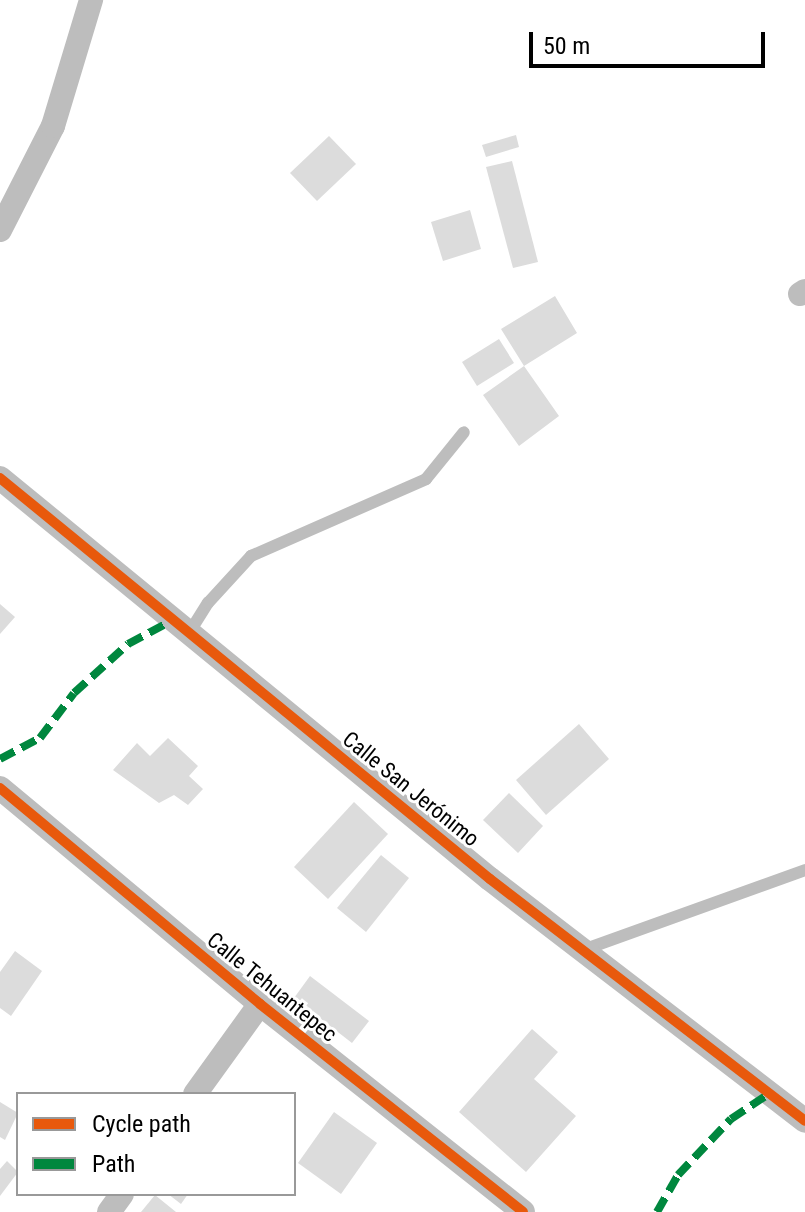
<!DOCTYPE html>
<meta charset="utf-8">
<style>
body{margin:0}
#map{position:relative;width:805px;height:1212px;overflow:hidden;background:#fff;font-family:"Roboto Condensed",sans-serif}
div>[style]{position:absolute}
.building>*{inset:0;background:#dcdcdc}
.lane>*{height:12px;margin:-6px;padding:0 6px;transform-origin:6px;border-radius:6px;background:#bdbdbd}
.street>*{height:24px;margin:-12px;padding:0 12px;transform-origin:12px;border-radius:12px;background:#bdbdbd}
.quiet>*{height:8px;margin-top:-4px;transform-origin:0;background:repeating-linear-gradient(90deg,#00873e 0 16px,transparent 0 24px)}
.cycleway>*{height:10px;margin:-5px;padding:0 5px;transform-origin:5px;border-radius:5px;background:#e8590c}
span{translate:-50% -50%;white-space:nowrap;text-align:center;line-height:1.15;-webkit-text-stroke:6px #fff;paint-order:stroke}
.street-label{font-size:22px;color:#000}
.legend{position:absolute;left:16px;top:1092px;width:280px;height:104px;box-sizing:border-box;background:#fff;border:2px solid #999;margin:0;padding:10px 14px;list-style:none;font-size:24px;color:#000}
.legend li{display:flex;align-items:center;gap:16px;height:40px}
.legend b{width:40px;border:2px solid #999}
.scale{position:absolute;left:529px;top:32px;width:236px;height:36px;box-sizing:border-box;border:4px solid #000;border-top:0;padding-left:10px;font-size:24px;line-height:28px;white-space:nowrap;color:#000;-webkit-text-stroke:6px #fff;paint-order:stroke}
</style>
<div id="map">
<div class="building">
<div style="clip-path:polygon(516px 135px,519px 147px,486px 157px,482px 145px)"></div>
<div style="clip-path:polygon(329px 136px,356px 164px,317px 201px,290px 173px)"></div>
<div style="clip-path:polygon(512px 161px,538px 262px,513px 268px,486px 167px)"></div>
<div style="clip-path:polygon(470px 210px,481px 249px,443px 261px,431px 222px)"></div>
<div style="clip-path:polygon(555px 296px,577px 333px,524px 366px,559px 416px,519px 446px,483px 395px,524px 366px,501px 329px)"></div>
<div style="clip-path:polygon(499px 339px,514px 363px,477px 386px,462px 362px)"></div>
<div style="clip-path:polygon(0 604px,15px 617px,0 634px)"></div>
<div style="clip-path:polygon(579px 724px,609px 759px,546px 815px,516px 780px)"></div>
<div style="clip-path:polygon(168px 738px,198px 766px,189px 776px,203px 789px,188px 805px,174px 795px,159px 803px,113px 770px,137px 743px,150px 756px)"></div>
<div style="clip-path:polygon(509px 793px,543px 826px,518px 853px,483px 820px)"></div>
<div style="clip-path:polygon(354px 802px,388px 834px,328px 899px,294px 867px)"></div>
<div style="clip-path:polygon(381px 855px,409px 878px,366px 932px,337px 908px)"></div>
<div style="clip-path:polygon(15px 951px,42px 971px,11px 1016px,0 1008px,0 972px)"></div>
<div style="clip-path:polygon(310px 976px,369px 1021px,352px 1043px,294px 998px)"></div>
<div style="clip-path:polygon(532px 1029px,558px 1052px,534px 1079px,576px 1116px,526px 1172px,459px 1112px)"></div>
<div style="clip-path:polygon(0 1102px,18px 1113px,5px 1140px,0 1137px)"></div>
<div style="clip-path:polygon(334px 1112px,377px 1143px,341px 1194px,298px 1163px)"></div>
<div style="clip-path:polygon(7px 1161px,18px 1172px,0 1196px,0 1169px)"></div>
<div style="clip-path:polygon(168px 1194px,188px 1194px,181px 1204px)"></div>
<div style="clip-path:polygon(155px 1195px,176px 1212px,141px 1212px)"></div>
</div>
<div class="lane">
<div style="left:189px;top:633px;width:36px;rotate:-58deg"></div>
<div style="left:208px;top:603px;width:64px;rotate:-47.5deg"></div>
<div style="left:251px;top:556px;width:191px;rotate:-23.7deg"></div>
<div style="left:426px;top:479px;width:60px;rotate:-51deg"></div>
<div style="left:583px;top:950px;width:236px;rotate:-19.8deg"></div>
</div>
<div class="street">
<div style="left:0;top:230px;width:117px;rotate:-63deg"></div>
<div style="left:53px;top:126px;width:132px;rotate:-73.2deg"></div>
<div style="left:800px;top:294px;width:6px;rotate:-31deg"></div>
<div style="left:0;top:478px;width:633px;rotate:39.3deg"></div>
<div style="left:490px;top:879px;width:397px;rotate:37.5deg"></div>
<div style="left:0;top:788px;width:338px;rotate:39.7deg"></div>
<div style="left:260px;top:1004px;width:335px;rotate:38.3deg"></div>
<div style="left:195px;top:1094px;width:111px;rotate:-54.2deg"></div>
<div style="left:109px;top:1212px;width:22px;rotate:-54deg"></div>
</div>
<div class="quiet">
<div style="left:0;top:759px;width:45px;rotate:-27.7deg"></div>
<div style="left:40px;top:738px;width:56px;rotate:-52.9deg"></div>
<div style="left:74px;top:693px;width:73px;rotate:-42.2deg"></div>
<div style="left:128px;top:644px;width:51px;rotate:-28.1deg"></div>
<div style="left:657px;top:1212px;width:43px;rotate:-60.4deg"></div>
<div style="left:678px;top:1175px;width:77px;rotate:-46.6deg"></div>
<div style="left:731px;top:1119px;width:47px;rotate:-33.7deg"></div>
</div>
<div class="cycleway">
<div style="left:0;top:478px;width:633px;rotate:39.3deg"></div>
<div style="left:490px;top:879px;width:397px;rotate:37.5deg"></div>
<div style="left:0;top:788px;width:338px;rotate:39.7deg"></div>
<div style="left:260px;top:1004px;width:335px;rotate:38.3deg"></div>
</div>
<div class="street-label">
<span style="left:411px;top:789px;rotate:39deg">Calle San Jerónimo</span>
<span style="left:272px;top:987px;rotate:39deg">Calle Tehuantepec</span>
</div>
<ul class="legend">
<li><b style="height:10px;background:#e8590c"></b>Cycle path</li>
<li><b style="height:10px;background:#00873e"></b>Path</li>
</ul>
<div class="scale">50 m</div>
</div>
